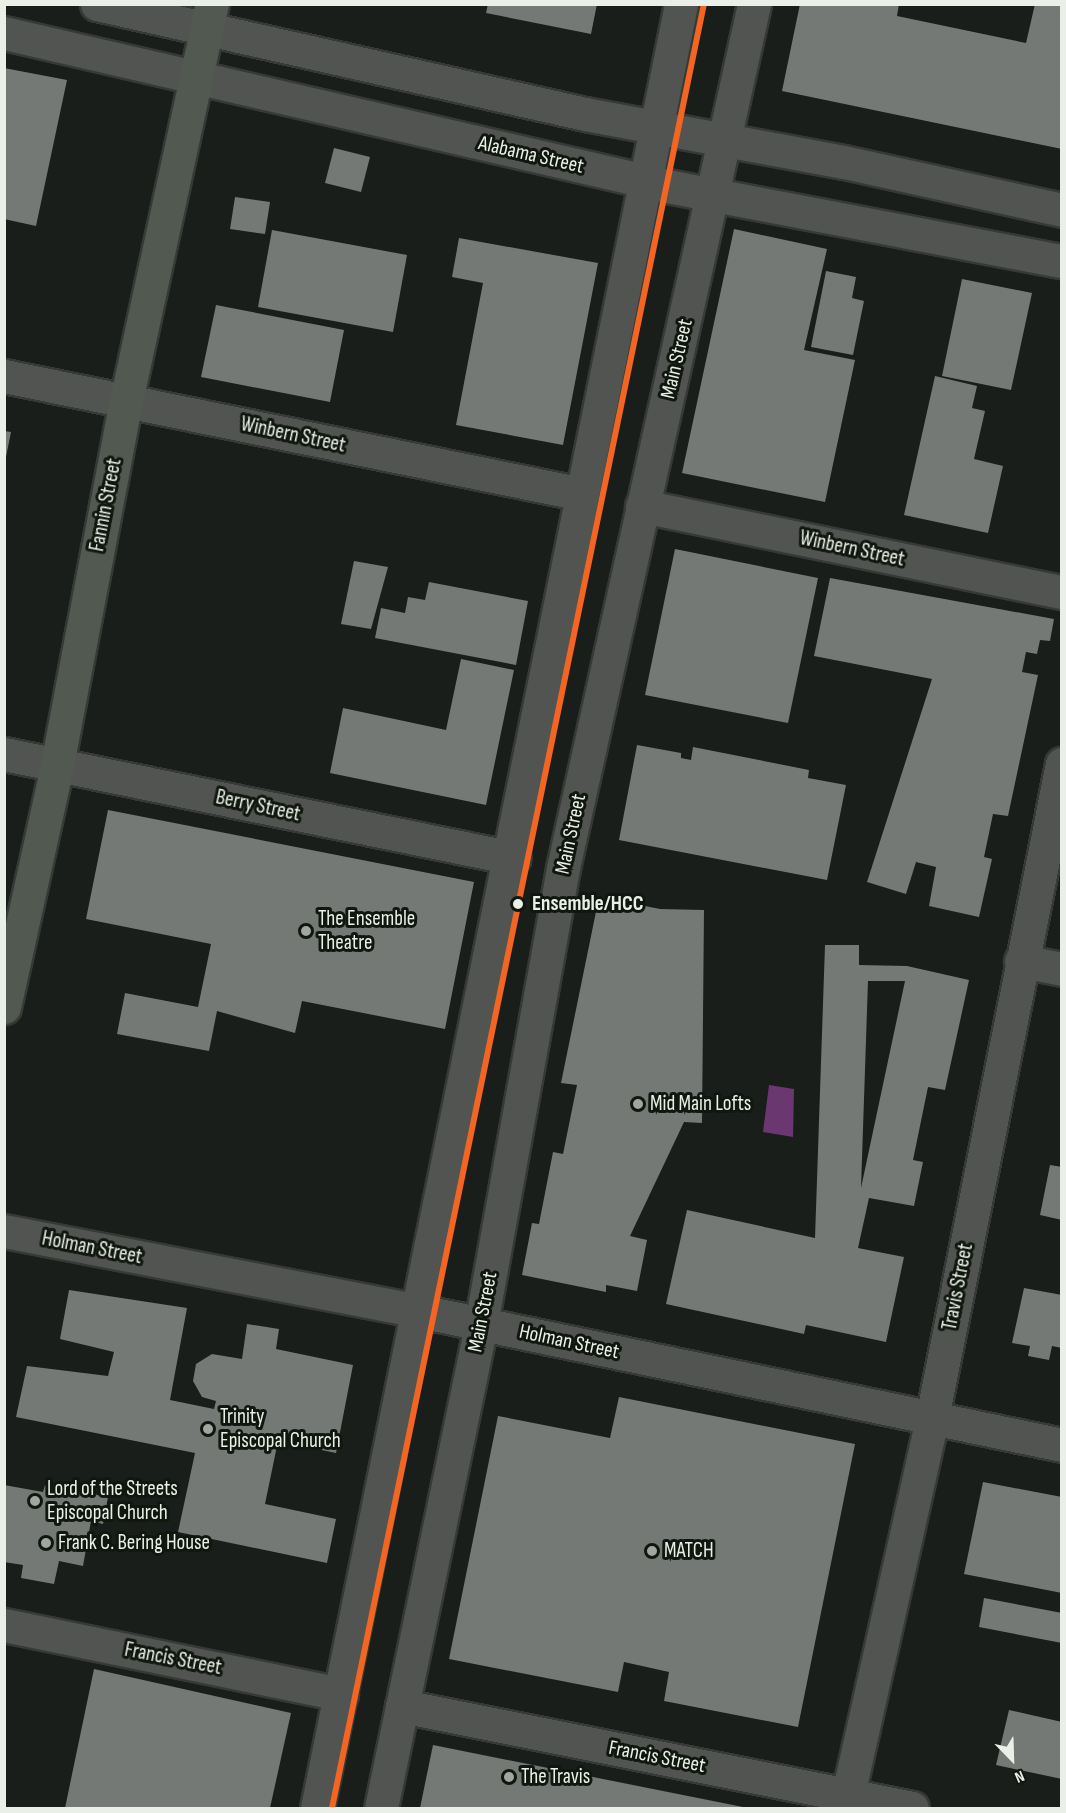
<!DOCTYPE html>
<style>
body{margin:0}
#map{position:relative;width:1066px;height:1813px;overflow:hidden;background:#1a1e1a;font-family:"Sofia Sans Condensed",sans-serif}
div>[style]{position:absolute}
.water>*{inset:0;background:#6b3770}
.building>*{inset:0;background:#757975}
.roads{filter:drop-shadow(2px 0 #363a36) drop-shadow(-2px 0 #363a36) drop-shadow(0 2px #363a36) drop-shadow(0 -2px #363a36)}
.street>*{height:33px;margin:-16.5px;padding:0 16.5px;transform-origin:16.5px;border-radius:16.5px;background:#515450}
.secondary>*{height:33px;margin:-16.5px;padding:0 16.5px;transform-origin:16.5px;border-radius:16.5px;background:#515450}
.primary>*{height:33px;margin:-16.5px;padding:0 16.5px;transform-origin:16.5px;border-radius:16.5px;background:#525951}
.rail-1>*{height:6px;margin:-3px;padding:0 3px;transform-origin:3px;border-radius:3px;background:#f26522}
.dots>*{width:16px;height:16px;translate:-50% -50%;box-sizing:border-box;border:3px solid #10170f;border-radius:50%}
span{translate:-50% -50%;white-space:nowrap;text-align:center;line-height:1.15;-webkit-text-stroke:6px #10170f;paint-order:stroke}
.street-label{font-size:21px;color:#eaefe8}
.stop-label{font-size:21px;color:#eaefe8;font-weight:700}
.left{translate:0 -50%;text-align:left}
.poi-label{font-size:21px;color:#eaefe8}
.frame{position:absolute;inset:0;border:6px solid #eaefe8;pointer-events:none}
.north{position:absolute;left:982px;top:1729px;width:60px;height:60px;-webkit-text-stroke:4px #10170f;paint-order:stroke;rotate:157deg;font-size:16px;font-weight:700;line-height:24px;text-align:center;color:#eaefe8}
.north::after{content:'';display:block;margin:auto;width:21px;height:27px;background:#eaefe8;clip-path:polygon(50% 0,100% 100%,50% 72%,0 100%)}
</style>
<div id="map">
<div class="water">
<div style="clip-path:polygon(769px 1085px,794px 1089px,793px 1137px,763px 1132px)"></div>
</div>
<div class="building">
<div style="clip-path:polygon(488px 4px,597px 4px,591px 34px,486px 13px)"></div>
<div style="clip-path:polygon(800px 4px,899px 4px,897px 16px,1026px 43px,1035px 4px,1062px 4px,1062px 149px,782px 91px)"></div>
<div style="clip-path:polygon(4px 68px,67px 80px,36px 226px,4px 219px)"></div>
<div style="clip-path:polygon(334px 148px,370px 157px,361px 192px,325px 183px)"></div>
<div style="clip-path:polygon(235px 197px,270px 202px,265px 234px,230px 229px)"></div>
<div style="clip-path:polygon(734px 229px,827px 249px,804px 350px,855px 360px,825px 502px,682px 473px)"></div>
<div style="clip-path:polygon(272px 230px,407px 255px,393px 332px,258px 307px)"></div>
<div style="clip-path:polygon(459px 238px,598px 263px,563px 445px,456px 425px,483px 283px,452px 277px)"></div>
<div style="clip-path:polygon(826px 271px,856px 277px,852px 298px,864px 301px,853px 355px,811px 347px)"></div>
<div style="clip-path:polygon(962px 279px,1032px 293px,1011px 390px,942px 376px)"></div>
<div style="clip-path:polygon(216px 305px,344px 330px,330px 402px,201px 377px)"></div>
<div style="clip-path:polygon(935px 376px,977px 386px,972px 408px,985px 411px,974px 459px,1003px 466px,988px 533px,904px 515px)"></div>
<div style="clip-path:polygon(4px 431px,11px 432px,6px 457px,4px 457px)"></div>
<div style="clip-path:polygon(675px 549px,818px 578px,788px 723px,645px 695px)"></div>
<div style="clip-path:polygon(354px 561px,388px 567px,371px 629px,341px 624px)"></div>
<div style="clip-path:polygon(830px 578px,1054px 619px,1050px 641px,1040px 640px,1037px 654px,1026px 652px,1022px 672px,1038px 675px,1008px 816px,993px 814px,984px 857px,992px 859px,979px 917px,929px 906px,936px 867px,916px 862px,906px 894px,867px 882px,932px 679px,814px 656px)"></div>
<div style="clip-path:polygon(429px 582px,528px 601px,516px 665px,375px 638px,381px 608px,405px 613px,408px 597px,425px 600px)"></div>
<div style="clip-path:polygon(461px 659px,514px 670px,486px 805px,330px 773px,343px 708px,446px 730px)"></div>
<div style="clip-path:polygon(637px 745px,681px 753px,681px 758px,691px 760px,693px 747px,809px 770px,808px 778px,846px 785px,827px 880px,619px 840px)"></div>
<div style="clip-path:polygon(108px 810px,474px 882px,445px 1029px,302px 1001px,295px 1033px,217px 1011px,209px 1051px,117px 1034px,125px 993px,198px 1007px,211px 944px,86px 919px)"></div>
<div style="clip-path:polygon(599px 897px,660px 909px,704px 910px,702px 1123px,684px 1122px,630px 1236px,647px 1240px,637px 1291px,606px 1285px,606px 1292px,522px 1275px,532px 1223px,539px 1224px,553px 1152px,563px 1154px,577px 1085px,561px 1083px)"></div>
<div style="clip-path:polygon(evenodd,825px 945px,859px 945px,859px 965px,907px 966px,969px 980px,945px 1090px,928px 1087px,913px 1160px,923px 1162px,914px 1206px,869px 1198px,858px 1248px,904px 1257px,886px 1342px,806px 1325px,804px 1334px,666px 1304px,687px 1210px,815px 1238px,825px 945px,868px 981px,905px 981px,861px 1188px,868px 981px)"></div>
<div style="clip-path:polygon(1050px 1165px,1062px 1167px,1062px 1220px,1040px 1215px)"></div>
<div style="clip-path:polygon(1024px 1288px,1062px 1295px,1062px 1348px,1052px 1346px,1049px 1360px,1028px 1356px,1030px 1346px,1012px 1343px)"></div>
<div style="clip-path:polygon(69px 1290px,187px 1308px,170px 1400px,214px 1409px,216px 1401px,202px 1397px,193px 1381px,196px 1364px,212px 1354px,242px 1359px,247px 1324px,279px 1329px,276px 1349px,353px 1365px,336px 1453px,278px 1441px,265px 1504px,336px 1519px,327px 1563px,178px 1532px,195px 1453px,16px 1417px,27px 1366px,108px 1376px,114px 1352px,60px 1339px)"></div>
<div style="clip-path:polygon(619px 1397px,855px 1444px,798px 1727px,664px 1701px,669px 1672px,624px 1662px,618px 1692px,449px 1659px,498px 1416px,610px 1438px)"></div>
<div style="clip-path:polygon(983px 1482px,1062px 1497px,1062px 1593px,964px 1574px)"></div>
<div style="clip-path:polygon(4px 1485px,43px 1492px,45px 1485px,108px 1497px,103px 1524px,91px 1521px,83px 1566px,59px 1561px,54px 1584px,21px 1578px,23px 1565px,4px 1562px)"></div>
<div style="clip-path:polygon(984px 1598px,1062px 1613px,1062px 1643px,979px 1627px)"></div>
<div style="clip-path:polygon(94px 1669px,291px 1713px,270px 1808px,65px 1808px)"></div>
<div style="clip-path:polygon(1009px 1710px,1062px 1722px,1062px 1779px,996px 1765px)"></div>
<div style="clip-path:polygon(433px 1745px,743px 1807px,743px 1808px,420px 1808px)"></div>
</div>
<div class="roads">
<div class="street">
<div style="left:4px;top:376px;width:590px;rotate:11.54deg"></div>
<div style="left:642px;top:506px;width:429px;rotate:11.6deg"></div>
<div style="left:4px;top:754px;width:520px;rotate:11.55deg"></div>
<div style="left:1021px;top:961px;width:42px;rotate:11deg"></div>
<div style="left:4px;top:1625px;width:344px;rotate:11.6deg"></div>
<div style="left:402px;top:1706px;width:520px;rotate:11.31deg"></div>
</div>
<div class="secondary">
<div style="left:97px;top:4px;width:500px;rotate:12.7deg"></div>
<div style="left:585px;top:114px;width:263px;rotate:10.5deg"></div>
<div style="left:844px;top:162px;width:223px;rotate:12.4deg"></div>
<div style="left:4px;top:33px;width:680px;rotate:12.99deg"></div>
<div style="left:667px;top:186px;width:402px;rotate:10.8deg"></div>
<div style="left:4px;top:1231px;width:438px;rotate:10.9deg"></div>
<div style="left:434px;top:1314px;width:642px;rotate:11.78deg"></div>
<div style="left:317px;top:1808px;width:1840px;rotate:-78.59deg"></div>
<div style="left:381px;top:1808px;width:494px;rotate:-78.3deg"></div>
<div style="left:481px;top:1324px;width:463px;rotate:-79.8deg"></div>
<div style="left:563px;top:868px;width:885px;rotate:-77.53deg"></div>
<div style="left:845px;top:1808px;width:400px;rotate:-77.4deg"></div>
<div style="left:932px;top:1418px;width:667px;rotate:-78.76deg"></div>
</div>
<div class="primary">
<div style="left:4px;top:1007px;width:248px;rotate:-77.6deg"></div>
<div style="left:57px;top:765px;width:370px;rotate:-79.3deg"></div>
<div style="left:126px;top:401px;width:406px;rotate:-77.8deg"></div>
</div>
</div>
<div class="rail-1">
<div style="left:332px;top:1808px;width:1842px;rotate:-78.35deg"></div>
</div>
<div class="dots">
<div style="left:518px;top:904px;background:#eaefe8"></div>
<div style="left:306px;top:931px;background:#a1a6a0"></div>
<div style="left:638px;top:1104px;background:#a1a6a0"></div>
<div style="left:208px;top:1429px;background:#a1a6a0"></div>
<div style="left:35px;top:1501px;background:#a1a6a0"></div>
<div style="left:46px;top:1543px;background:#a1a6a0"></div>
<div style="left:652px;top:1551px;background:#a1a6a0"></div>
<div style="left:509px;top:1777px;background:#a1a6a0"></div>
</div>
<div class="street-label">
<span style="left:531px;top:155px;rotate:13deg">Alabama Street</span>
<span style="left:677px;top:359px;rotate:-77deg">Main Street</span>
<span style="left:293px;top:435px;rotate:12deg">Winbern Street</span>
<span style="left:106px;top:505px;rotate:-79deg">Fannin Street</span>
<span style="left:852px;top:549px;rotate:12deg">Winbern Street</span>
<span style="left:258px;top:806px;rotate:12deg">Berry Street</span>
<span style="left:571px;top:834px;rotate:-78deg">Main Street</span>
<span style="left:92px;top:1248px;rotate:11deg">Holman Street</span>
<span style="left:958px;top:1287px;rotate:-79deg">Travis Street</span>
<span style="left:483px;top:1312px;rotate:-79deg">Main Street</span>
<span style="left:569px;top:1342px;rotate:12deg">Holman Street</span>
<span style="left:173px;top:1659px;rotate:11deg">Francis Street</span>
<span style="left:657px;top:1757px;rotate:11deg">Francis Street</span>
</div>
<div class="stop-label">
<span class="left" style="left:532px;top:904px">Ensemble/HCC</span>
</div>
<div class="poi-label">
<span class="left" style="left:318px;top:931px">The Ensemble<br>Theatre</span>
<span class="left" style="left:650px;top:1104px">Mid Main Lofts</span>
<span class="left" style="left:220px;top:1429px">Trinity<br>Episcopal Church</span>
<span class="left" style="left:47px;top:1501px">Lord of the Streets<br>Episcopal Church</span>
<span class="left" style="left:58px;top:1543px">Frank C. Bering House</span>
<span class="left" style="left:664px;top:1551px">MATCH</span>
<span class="left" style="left:521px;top:1777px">The Travis</span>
</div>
<div class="frame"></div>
<div class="north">N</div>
</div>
